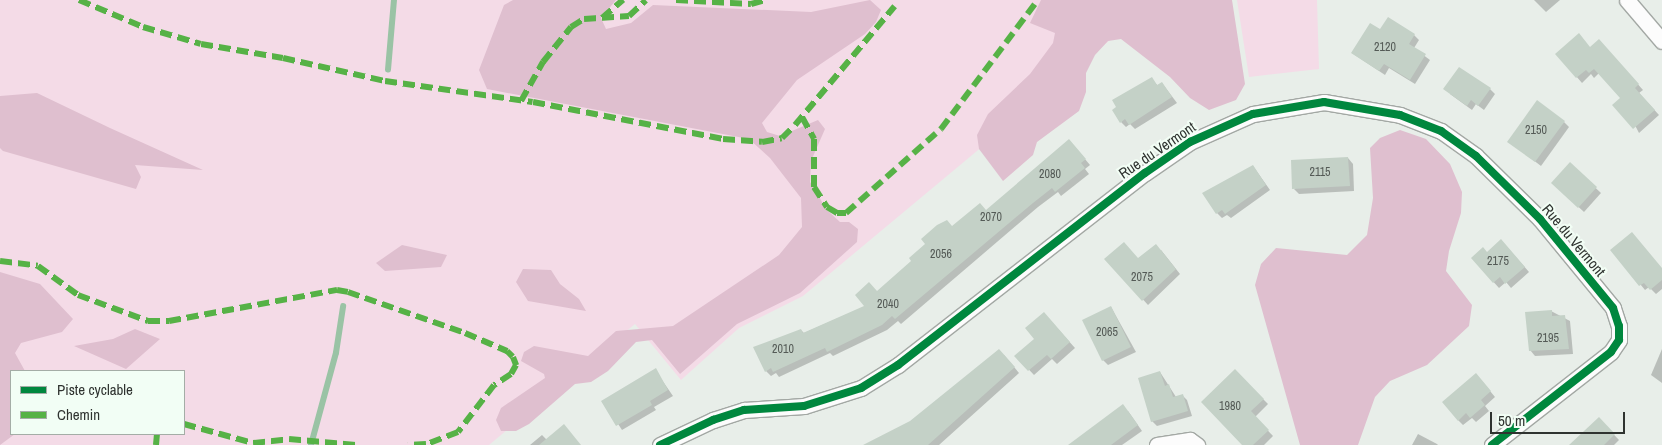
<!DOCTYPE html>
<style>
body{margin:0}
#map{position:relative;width:1662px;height:445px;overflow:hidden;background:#e8eee9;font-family:"Archivo Narrow",sans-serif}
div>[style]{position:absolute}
.green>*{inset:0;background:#f4dbe7}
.forest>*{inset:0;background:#dfbfcf}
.shadow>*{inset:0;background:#0003}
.stream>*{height:5.5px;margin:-2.75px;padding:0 2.75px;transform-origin:2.75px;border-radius:2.75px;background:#9ac3a5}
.building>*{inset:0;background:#c4d1c7}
.roads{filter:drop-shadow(1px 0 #a3a8a4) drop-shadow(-1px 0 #a3a8a4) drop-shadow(0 1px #a3a8a4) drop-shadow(0 -1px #a3a8a4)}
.street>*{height:15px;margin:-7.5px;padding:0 7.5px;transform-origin:7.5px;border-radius:7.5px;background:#fcfcfc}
.quiet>*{height:6px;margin-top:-3px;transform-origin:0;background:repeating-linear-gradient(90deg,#56b246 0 12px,transparent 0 18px)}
.cycleway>*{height:8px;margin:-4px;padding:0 4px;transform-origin:4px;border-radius:4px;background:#00873e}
span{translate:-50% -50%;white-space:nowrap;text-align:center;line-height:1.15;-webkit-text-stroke:4px #f2fef5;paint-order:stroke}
.number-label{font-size:12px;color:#545a56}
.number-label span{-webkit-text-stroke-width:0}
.street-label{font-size:15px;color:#2f3330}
.legend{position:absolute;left:10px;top:370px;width:175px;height:65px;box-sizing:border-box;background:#f2fef5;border:1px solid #a4ada6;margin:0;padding:6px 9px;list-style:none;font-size:15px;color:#2f3330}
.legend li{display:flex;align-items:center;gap:10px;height:25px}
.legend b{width:25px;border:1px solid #a4ada6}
.scale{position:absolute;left:1490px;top:412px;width:135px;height:22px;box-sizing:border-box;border:2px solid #2f3330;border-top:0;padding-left:6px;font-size:15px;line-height:18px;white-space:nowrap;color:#2f3330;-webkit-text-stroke:4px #f2fef5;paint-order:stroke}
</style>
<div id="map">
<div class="green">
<div style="clip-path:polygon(evenodd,0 0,1158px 0,803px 296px,739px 328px,681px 380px,635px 324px,489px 445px,0 445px,0 0,11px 371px,184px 371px,184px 434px,11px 434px,11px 371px)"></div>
<div style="clip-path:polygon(1237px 0,1317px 0,1319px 69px,1249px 77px)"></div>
</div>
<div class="forest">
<div style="clip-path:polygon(513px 0,616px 0,601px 18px,606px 29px,631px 23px,653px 5px,811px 12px,870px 0,881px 10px,876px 22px,865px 34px,797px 80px,762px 123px,767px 132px,780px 136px,818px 120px,825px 129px,811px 161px,810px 182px,827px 210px,840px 222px,849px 222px,858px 229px,857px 242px,800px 293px,737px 324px,680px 374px,652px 340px,636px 342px,608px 371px,591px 382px,575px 384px,529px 424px,516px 431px,501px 431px,496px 420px,501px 408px,545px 378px,544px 374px,521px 361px,524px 352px,534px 346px,588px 356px,616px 331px,673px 326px,779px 255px,802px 227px,801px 198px,770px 158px,749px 139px,487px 89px,479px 70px,504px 5px)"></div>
<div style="clip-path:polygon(1041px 0,1232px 0,1245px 84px,1236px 100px,1209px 110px,1190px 98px,1170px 77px,1121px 39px,1108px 41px,1095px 55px,1086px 73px,1086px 92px,1079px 111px,1037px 142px,1033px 155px,1003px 181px,979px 149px,977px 135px,988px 114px,1030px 74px,1053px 43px,1055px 33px,1030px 23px)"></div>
<div style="clip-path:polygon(37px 93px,110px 128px,203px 170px,135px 165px,141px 177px,136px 189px,3px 151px,0 148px,0 96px)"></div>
<div style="clip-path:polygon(1400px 130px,1426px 139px,1450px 164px,1462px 192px,1461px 213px,1449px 251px,1446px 271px,1472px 305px,1469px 326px,1427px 365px,1390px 381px,1375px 397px,1358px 445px,1300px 445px,1255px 285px,1261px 264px,1276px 248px,1347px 255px,1367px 235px,1373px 198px,1370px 148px,1380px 138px)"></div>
<div style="clip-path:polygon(402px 245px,447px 255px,441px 267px,385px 271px,376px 263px)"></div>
<div style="clip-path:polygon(523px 269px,551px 270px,560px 284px,579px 299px,586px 311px,528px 301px,516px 282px)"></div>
<div style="clip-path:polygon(0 272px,40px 284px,73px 319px,62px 332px,21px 343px,15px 353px,25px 371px,11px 371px,11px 434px,15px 434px,0 445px)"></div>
<div style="clip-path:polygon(135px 329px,160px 339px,126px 369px,74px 346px,113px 339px)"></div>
</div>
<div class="shadow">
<div style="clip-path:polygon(1534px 0,1560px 0,1546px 12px)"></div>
<div style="clip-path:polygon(1414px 35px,1419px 40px,1414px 48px,1430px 60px,1415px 84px,1389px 68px,1385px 75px,1352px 53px)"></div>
<div style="clip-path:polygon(1604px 46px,1643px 90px,1639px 93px,1659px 115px,1639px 133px,1621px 98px,1599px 73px,1594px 78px,1591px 74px,1582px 83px,1557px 54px)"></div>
<div style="clip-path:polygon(1151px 78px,1158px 86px,1162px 83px,1177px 103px,1135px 129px,1130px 124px,1126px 127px,1121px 122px)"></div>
<div style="clip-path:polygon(1490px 89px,1495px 94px,1484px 110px,1476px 104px,1472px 110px,1450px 94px)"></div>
<div style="clip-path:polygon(1564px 122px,1569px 127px,1541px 166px,1508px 141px)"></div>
<div style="clip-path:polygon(1074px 146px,1090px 165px,1085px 169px,1089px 174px,1061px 196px,1058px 192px,1038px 207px,901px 324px,898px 321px,887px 330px,833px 356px,830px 353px,779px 377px,776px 373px,771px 376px,766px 371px,801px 330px,804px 333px,866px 306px,877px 293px,953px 227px,986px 211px)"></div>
<div style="clip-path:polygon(1348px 158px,1353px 164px,1354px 191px,1299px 194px,1294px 189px)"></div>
<div style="clip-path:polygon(1570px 164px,1601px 193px,1584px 212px,1558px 188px)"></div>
<div style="clip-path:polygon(1253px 166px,1270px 190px,1231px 218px,1227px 215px,1222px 218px,1217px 213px)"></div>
<div style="clip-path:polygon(1506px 246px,1529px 272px,1511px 288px,1506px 282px,1499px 288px,1472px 258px)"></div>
<div style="clip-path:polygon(1161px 250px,1180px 274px,1148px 305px,1106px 259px,1138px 260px)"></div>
<div style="clip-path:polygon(1612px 250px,1662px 269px,1662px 289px,1656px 294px,1649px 287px,1645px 290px)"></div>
<div style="clip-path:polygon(1111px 307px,1136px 352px,1108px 365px,1103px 360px)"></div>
<div style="clip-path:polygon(1551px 311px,1570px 321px,1573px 354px,1535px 356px,1530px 350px)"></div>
<div style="clip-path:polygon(1049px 319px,1075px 348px,1057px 364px,1052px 359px,1034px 375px,1016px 356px,1036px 339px)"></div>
<div style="clip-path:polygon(1662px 349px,1662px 383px,1651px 375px)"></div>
<div style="clip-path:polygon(1004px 355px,1019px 373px,939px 445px,866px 445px,910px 422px)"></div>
<div style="clip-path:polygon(655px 370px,673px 396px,654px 407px,656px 410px,622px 430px,603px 401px)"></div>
<div style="clip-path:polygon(1235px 371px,1268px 404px,1255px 417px,1273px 436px,1264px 445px,1244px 445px)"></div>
<div style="clip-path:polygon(1160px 372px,1176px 397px,1182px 395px,1187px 400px,1192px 416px,1157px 426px,1152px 421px)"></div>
<div style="clip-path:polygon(1481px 380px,1495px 397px,1485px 406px,1489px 411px,1476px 422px,1472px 418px,1463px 425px,1458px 420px)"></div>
<div style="clip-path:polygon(1128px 411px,1142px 431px,1122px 445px,1070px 445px)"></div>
<div style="clip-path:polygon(1599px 419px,1619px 440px,1614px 445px,1584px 445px)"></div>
<div style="clip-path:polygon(1418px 434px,1437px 444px,1438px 445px,1412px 445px)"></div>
<div style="clip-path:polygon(542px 435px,547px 440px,581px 445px,530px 445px)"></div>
</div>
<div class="stream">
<div style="left:388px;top:70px;width:70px;rotate:-85.1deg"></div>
<div style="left:311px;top:445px;width:95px;rotate:-74.8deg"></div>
<div style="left:336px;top:353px;width:47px;rotate:-81.3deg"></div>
</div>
<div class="building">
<div style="clip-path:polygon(1388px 17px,1415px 34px,1409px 44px,1426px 54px,1410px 80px,1384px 64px,1379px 71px,1351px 53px,1370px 23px,1380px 29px)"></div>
<div style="clip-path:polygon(1579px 33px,1590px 47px,1599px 39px,1639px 84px,1635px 88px,1655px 110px,1633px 129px,1612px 105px,1620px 98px,1594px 69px,1589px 73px,1586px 70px,1576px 78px,1555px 54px)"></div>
<div style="clip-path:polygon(1459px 67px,1491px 88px,1478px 106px,1471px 100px,1467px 106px,1443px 89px)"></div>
<div style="clip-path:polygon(1152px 77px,1157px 85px,1162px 82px,1172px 97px,1129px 125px,1125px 119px,1120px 123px,1112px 110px,1116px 107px,1112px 100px)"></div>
<div style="clip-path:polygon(1537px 100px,1565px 121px,1535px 162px,1507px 142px)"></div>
<div style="clip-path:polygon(1069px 139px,1086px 159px,1081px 163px,1085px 168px,1055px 192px,1052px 188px,1033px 203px,895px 319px,892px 316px,882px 325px,827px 352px,825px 348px,773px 372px,771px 368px,765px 372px,753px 347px,801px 329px,803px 333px,864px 306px,855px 295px,869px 282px,877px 291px,911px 261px,909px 258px,925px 244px,921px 239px,937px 225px,947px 220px,952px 226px,980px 203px,986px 210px)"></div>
<div style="clip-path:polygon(1348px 157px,1350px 186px,1292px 189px,1291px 160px)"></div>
<div style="clip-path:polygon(1570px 162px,1597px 187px,1578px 208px,1551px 183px)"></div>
<div style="clip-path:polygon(1253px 165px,1266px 185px,1225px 214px,1222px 210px,1216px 214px,1202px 193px)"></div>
<div style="clip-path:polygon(1632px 232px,1662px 268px,1662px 280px,1650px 290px,1644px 283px,1639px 286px,1610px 250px)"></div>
<div style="clip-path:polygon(1501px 239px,1525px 267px,1505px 284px,1500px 277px,1493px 283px,1471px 258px,1483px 247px,1487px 252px)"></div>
<div style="clip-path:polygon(1124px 242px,1138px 258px,1156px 244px,1176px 269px,1142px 301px,1104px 259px)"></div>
<div style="clip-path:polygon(1111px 306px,1131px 347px,1102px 361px,1082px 320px)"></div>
<div style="clip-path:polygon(1552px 310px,1552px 316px,1565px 315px,1569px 349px,1529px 351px,1525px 312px)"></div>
<div style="clip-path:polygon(1044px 312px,1070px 342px,1051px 359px,1047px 355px,1028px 371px,1014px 356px,1034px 339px,1025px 328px)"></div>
<div style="clip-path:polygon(999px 349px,1015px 367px,928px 445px,863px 445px,910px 421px)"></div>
<div style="clip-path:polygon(656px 368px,668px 390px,650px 401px,652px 405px,616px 426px,601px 401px)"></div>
<div style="clip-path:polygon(1235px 369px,1264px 399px,1251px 411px,1269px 430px,1253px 445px,1242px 445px,1201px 402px)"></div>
<div style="clip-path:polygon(1160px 371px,1165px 386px,1169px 384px,1173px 397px,1183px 394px,1188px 411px,1151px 422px,1138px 378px)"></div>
<div style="clip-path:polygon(1476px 373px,1491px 391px,1481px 400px,1485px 405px,1470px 418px,1466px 413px,1458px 421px,1442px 402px)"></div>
<div style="clip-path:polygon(1123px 404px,1138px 425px,1111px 445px,1068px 445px)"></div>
<div style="clip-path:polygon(1599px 417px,1615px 434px,1604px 445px,1569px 445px)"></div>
<div style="clip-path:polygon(564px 424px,581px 445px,539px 445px)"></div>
</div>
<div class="roads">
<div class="street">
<div style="left:1627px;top:0;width:54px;rotate:49.5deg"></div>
<div style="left:660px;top:445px;width:59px;rotate:-25.3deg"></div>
<div style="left:713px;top:420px;width:33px;rotate:-18deg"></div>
<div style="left:744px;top:410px;width:60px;rotate:-3.8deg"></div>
<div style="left:804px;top:406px;width:60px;rotate:-17.5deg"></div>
<div style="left:861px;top:388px;width:44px;rotate:-31.9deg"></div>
<div style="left:898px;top:365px;width:313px;rotate:-37.9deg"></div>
<div style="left:1145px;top:173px;width:55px;rotate:-34.6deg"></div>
<div style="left:1190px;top:142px;width:69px;rotate:-24deg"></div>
<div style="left:1253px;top:114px;width:72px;rotate:-9.6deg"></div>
<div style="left:1324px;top:102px;width:77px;rotate:9.7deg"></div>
<div style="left:1400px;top:115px;width:44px;rotate:21.3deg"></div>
<div style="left:1441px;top:131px;width:43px;rotate:35.5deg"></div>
<div style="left:1476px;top:156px;width:90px;rotate:44.5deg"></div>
<div style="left:1540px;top:219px;width:115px;rotate:50.6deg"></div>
<div style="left:1613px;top:308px;width:19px;rotate:72deg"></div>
<div style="left:1619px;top:326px;width:14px;rotate:90deg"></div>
<div style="left:1619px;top:340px;width:14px;rotate:124deg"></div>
<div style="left:1611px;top:352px;width:151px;rotate:142deg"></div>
<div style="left:1157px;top:445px;width:33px;rotate:-9deg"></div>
<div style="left:1190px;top:440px;width:9px;rotate:36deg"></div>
</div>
</div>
<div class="quiet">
<div style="left:79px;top:0;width:69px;rotate:22.9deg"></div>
<div style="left:143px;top:27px;width:60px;rotate:16.3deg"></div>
<div style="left:201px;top:44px;width:83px;rotate:9.7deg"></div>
<div style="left:283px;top:58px;width:105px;rotate:12.7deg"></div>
<div style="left:385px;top:81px;width:149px;rotate:8.1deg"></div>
<div style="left:533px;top:102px;width:194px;rotate:11deg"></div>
<div style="left:723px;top:139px;width:39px;rotate:4deg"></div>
<div style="left:762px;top:142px;width:20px;rotate:-11deg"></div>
<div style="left:782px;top:138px;width:18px;rotate:-45deg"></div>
<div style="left:795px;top:125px;width:155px;rotate:-50deg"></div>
<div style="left:676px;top:0;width:75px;rotate:3.1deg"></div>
<div style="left:751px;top:4px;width:16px;rotate:-15deg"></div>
<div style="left:602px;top:18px;width:28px;rotate:-41deg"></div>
<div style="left:521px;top:101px;width:45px;rotate:-60.6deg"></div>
<div style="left:543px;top:62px;width:45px;rotate:-51.3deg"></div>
<div style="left:571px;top:27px;width:15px;rotate:-32deg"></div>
<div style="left:584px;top:19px;width:45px;rotate:-3.8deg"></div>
<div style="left:629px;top:16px;width:23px;rotate:-43deg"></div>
<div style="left:802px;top:117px;width:25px;rotate:61deg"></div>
<div style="left:814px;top:139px;width:48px;rotate:90deg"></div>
<div style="left:814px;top:187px;width:24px;rotate:57deg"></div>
<div style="left:827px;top:207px;width:12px;rotate:31deg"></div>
<div style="left:837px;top:213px;width:9px"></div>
<div style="left:846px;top:213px;width:127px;rotate:-41.5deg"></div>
<div style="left:941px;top:129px;width:161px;rotate:-53.1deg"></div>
<div style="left:0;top:261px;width:38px;rotate:7deg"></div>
<div style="left:38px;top:266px;width:49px;rotate:35.9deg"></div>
<div style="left:78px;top:295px;width:75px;rotate:20.4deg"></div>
<div style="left:148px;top:321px;width:21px"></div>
<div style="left:169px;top:321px;width:171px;rotate:-10.5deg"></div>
<div style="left:337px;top:290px;width:11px;rotate:10deg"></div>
<div style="left:348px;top:292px;width:124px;rotate:19.3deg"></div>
<div style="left:465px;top:333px;width:46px;rotate:23.2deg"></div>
<div style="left:507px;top:351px;width:8px;rotate:45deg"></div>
<div style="left:513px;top:357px;width:9px;rotate:69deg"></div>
<div style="left:516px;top:365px;width:10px;rotate:119deg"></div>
<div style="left:511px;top:374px;width:20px;rotate:147deg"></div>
<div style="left:494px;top:385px;width:59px;rotate:127.5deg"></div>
<div style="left:458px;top:432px;width:34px;rotate:159deg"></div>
<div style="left:426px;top:444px;width:18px;rotate:177deg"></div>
<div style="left:184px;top:424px;width:72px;rotate:15.4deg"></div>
<div style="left:253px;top:443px;width:36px;rotate:-6deg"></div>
<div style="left:289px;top:439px;width:67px;rotate:5.1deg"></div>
<div style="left:156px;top:445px;width:11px;rotate:-85deg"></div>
</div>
<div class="cycleway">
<div style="left:660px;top:445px;width:59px;rotate:-25.3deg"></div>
<div style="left:713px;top:420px;width:33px;rotate:-18deg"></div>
<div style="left:744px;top:410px;width:60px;rotate:-3.8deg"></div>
<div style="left:804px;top:406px;width:60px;rotate:-17.5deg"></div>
<div style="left:861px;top:388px;width:44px;rotate:-31.9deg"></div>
<div style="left:898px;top:365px;width:313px;rotate:-37.9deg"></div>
<div style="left:1145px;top:173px;width:55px;rotate:-34.6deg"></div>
<div style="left:1190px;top:142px;width:69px;rotate:-24deg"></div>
<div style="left:1253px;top:114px;width:72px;rotate:-9.6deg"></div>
<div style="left:1324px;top:102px;width:77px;rotate:9.7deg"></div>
<div style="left:1400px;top:115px;width:44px;rotate:21.3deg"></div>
<div style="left:1441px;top:131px;width:43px;rotate:35.5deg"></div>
<div style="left:1476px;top:156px;width:90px;rotate:44.5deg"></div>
<div style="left:1540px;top:219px;width:115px;rotate:50.6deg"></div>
<div style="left:1613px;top:308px;width:19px;rotate:72deg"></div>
<div style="left:1619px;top:326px;width:14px;rotate:90deg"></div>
<div style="left:1619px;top:340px;width:14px;rotate:124deg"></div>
<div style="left:1611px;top:352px;width:151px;rotate:142deg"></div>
</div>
<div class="number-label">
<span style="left:1385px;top:48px">2120</span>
<span style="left:1536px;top:131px">2150</span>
<span style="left:1320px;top:173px">2115</span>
<span style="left:1050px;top:175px">2080</span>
<span style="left:991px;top:218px">2070</span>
<span style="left:941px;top:255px">2056</span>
<span style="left:1498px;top:262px">2175</span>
<span style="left:1142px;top:278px">2075</span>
<span style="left:888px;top:305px">2040</span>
<span style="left:1107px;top:333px">2065</span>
<span style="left:1548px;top:339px">2195</span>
<span style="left:783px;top:350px">2010</span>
<span style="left:1230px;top:407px">1980</span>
</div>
<div class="street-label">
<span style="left:1157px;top:150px;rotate:-34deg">Rue du Vermont</span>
<span style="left:1574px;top:240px;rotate:50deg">Rue du Vermont</span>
</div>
<ul class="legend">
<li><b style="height:6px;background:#00873e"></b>Piste cyclable</li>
<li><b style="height:6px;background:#56b246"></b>Chemin</li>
</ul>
<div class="scale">50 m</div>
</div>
